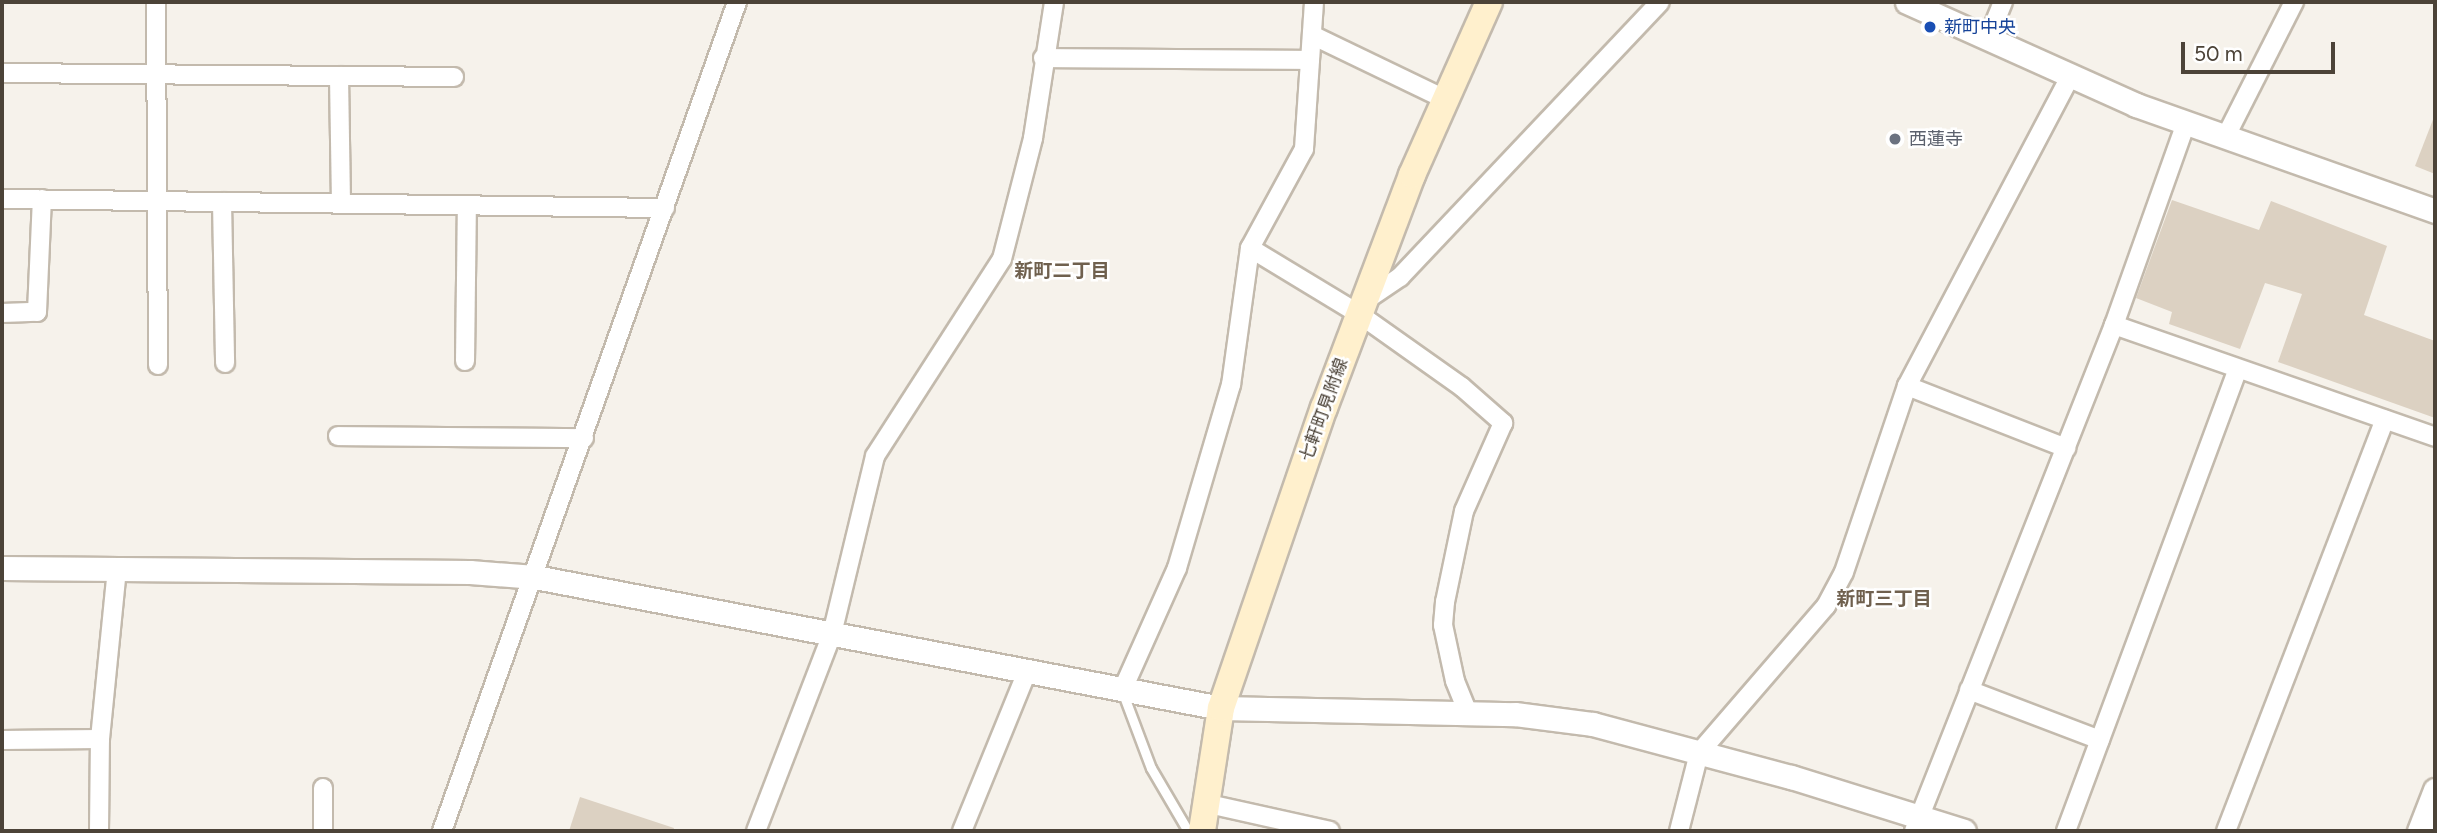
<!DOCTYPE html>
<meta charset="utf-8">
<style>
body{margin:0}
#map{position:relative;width:2437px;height:833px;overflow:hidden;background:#f6f2eb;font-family:Figtree,"Noto Sans JP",sans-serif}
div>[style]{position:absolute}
.building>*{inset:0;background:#dcd1c2}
.roads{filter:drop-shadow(2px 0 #c3baad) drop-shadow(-2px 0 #c3baad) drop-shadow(0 2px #c3baad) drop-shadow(0 -2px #c3baad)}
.service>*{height:9px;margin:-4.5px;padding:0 4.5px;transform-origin:4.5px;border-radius:4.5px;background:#fff}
.minor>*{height:18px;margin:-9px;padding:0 9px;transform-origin:9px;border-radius:9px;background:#fff}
.tertiary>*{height:23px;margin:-11.5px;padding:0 11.5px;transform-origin:11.5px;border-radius:11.5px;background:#fff}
.secondary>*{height:26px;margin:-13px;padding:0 13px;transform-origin:13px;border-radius:13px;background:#fff0cd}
.dots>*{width:19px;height:19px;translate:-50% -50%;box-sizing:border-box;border:4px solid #fff;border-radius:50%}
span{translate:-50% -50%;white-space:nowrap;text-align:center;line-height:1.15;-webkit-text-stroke:5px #fff;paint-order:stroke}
.transit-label{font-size:18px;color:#164399}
.left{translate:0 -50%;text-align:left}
.worship-label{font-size:18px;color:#5b616d}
.street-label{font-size:18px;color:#4c4338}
.neighbourhood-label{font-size:19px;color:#6f604e;font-weight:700}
.frame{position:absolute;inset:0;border:4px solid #4c4338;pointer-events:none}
.scale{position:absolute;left:2181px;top:42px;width:154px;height:32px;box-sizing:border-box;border:4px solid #4c4338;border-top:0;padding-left:9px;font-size:21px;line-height:24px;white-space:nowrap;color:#4c4338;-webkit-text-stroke:5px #fff;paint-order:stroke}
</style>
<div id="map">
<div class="building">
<div style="clip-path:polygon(2434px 117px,2435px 117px,2435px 174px,2415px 166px)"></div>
<div style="clip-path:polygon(2172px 200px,2259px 230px,2271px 201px,2387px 246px,2364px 315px,2435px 341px,2435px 418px,2278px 362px,2302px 294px,2265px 283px,2240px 349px,2169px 324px,2172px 312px,2136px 298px)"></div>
<div style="clip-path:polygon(580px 797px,674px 828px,673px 831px,569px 831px)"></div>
</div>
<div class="roads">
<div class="service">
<div style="left:1122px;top:691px;width:82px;rotate:69.4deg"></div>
<div style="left:1151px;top:768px;width:73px;rotate:59.6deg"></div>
</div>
<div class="minor">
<div style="left:156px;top:2px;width:363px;rotate:89.7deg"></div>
<div style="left:1314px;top:36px;width:145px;rotate:25.7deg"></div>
<div style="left:1988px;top:39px;width:40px;rotate:-68deg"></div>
<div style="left:1043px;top:58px;width:267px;rotate:0.4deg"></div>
<div style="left:2px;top:73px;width:452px;rotate:0.5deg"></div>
<div style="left:339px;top:76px;width:127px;rotate:89.1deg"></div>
<div style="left:2225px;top:138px;width:153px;rotate:-63.1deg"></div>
<div style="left:2px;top:199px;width:663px;rotate:0.78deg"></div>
<div style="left:222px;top:202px;width:161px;rotate:88.9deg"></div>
<div style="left:1250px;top:248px;width:127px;rotate:31.2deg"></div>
<div style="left:1359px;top:314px;width:126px;rotate:35.3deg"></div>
<div style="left:1462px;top:387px;width:55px;rotate:41.3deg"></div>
<div style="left:1503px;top:423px;width:96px;rotate:113.9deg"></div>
<div style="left:1464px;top:511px;width:93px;rotate:101.8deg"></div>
<div style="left:1445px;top:602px;width:23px;rotate:95deg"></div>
<div style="left:1443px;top:625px;width:57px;rotate:77.9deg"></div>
<div style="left:1455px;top:681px;width:35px;rotate:68deg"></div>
<div style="left:1363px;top:302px;width:45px;rotate:-34deg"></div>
<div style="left:1400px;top:277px;width:378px;rotate:-46.6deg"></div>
<div style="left:2px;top:313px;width:35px;rotate:-2deg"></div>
<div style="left:37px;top:312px;width:113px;rotate:-87.5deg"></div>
<div style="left:2114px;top:325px;width:340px;rotate:19.2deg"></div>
<div style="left:465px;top:361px;width:156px;rotate:-89.3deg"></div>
<div style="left:1907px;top:386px;width:171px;rotate:21.3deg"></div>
<div style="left:338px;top:436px;width:246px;rotate:0.5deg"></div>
<div style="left:1969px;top:690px;width:140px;rotate:20.9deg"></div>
<div style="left:1122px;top:691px;width:135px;rotate:-65.9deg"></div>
<div style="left:1177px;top:568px;width:191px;rotate:-73.6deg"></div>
<div style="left:1231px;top:385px;width:138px;rotate:-82.1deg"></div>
<div style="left:1250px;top:248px;width:113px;rotate:-61.4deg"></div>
<div style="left:1304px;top:149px;width:147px;rotate:-86.1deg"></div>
<div style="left:2px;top:740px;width:98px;rotate:-0.6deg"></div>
<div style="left:1204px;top:803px;width:129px;rotate:12.5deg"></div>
<div style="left:99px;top:831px;width:92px;rotate:-89.4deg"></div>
<div style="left:100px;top:739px;width:171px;rotate:-84.3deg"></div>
<div style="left:323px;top:831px;width:43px;rotate:-90deg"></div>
<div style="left:442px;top:831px;width:880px;rotate:-70.41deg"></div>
<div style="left:756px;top:831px;width:211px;rotate:-68.9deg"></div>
<div style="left:832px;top:634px;width:183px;rotate:-76.4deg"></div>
<div style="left:875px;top:456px;width:234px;rotate:-57.2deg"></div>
<div style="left:1002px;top:259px;width:125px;rotate:-75.6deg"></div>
<div style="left:1033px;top:138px;width:138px;rotate:-81.2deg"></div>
<div style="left:962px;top:831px;width:172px;rotate:-67.8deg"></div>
<div style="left:1679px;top:831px;width:81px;rotate:-75.6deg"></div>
<div style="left:1699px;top:753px;width:194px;rotate:-49.2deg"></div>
<div style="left:1826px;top:606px;width:38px;rotate:-62deg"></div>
<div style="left:1844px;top:572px;width:196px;rotate:-71.3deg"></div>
<div style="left:1907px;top:386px;width:349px;rotate:-62.2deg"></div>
<div style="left:1914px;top:831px;width:544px;rotate:-68.43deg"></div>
<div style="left:2114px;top:325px;width:214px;rotate:-70.4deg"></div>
<div style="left:2066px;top:831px;width:493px;rotate:-69.6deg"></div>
<div style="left:2226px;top:831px;width:441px;rotate:-68.9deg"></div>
</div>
<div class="tertiary">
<div style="left:1907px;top:2px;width:251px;rotate:24.2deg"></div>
<div style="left:2136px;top:105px;width:317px;rotate:19.5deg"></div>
<div style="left:2px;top:568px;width:468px;rotate:0.5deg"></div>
<div style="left:470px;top:572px;width:65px;rotate:4.4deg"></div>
<div style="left:535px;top:577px;width:698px;rotate:10.81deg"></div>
<div style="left:1221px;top:708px;width:294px;rotate:1.2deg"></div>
<div style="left:1515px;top:714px;width:79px;rotate:7.3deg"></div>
<div style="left:1593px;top:724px;width:205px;rotate:15deg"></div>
<div style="left:1791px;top:777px;width:181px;rotate:17.3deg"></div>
<div style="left:2419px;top:831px;width:44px;rotate:-68.7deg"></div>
</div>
<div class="secondary">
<div style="left:1202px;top:831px;width:124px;rotate:-81.2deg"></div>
<div style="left:1221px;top:708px;width:317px;rotate:-71.1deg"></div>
<div style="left:1324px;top:408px;width:249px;rotate:-69.3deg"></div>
<div style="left:1412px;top:175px;width:189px;rotate:-66deg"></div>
</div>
</div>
<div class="dots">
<div style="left:1930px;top:27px;background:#1a4fb4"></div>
<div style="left:1895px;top:139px;background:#6b7280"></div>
</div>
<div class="transit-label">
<span class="left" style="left:1944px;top:27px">新町中央</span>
</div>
<div class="worship-label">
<span class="left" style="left:1909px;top:139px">西蓮寺</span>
</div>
<div class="street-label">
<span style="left:1324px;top:410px;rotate:-70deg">七軒町見附線</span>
</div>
<div class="neighbourhood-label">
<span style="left:1062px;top:271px">新町二丁目</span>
<span style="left:1884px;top:599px">新町三丁目</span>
</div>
<div class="frame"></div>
<div class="scale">50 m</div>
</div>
